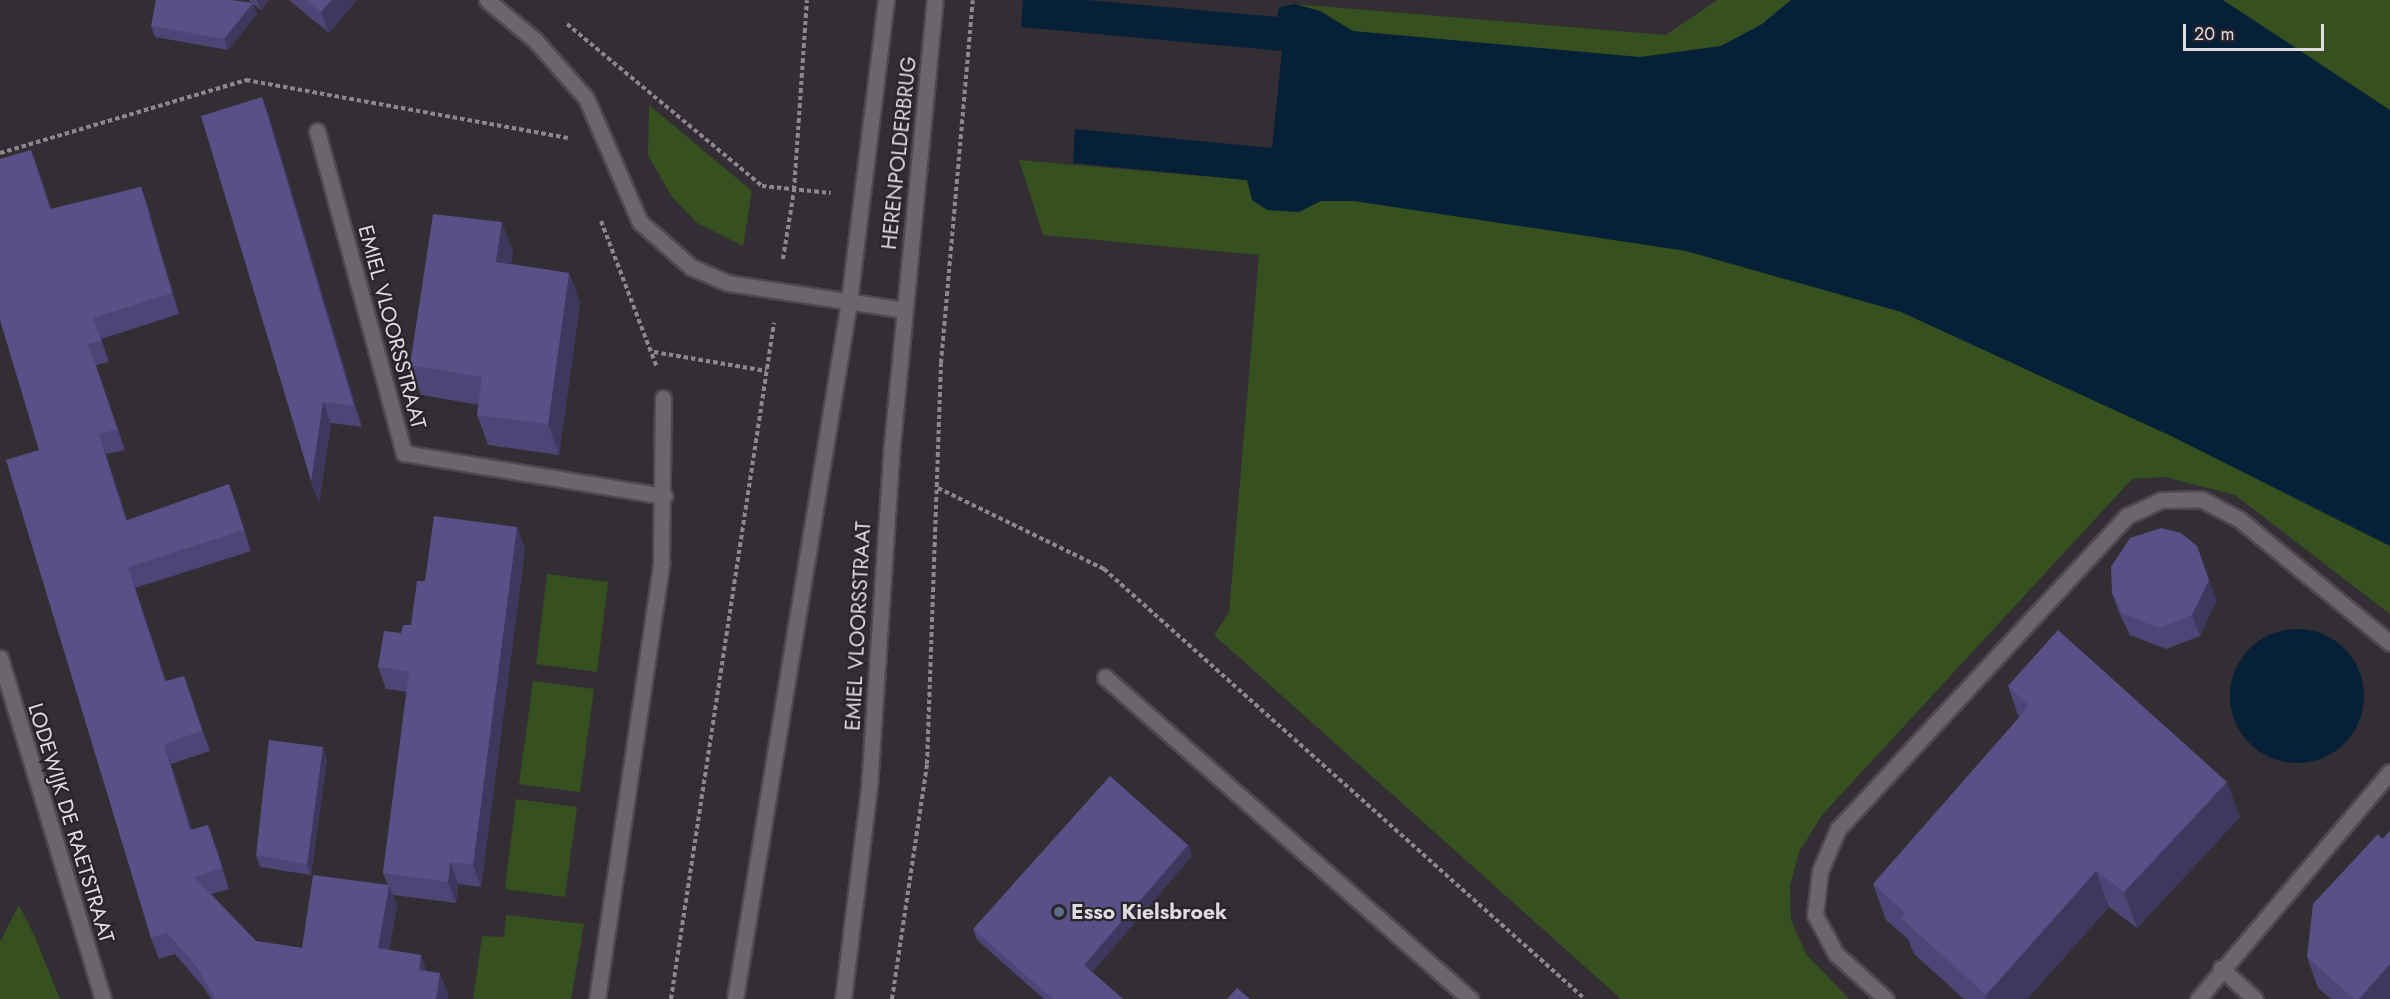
<!DOCTYPE html>
<style>
body{margin:0}
#map{position:relative;width:2390px;height:999px;overflow:hidden;background:#332d34;font-family:Jost,sans-serif}
div>[style]{position:absolute}
.green>*{inset:0;background:#36501f}
.water>*{inset:0;background:#062037}
.round{border-radius:50%}
.path>*{height:4px;margin-top:-2px;transform-origin:0;background:repeating-linear-gradient(90deg,#8d888e 0 4.5px,transparent 0 7.5px)}
.roads{filter:drop-shadow(2px 0 #4d494e) drop-shadow(-2px 0 #4d494e) drop-shadow(0 2px #4d494e) drop-shadow(0 -2px #4d494e)}
.lane>*{height:15px;margin:-7.5px;padding:0 7.5px;transform-origin:7.5px;border-radius:7.5px;background:#6b656c}
.street>*{height:15px;margin:-7.5px;padding:0 7.5px;transform-origin:7.5px;border-radius:7.5px;background:#6b656c}
.secondary>*{height:15px;margin:-7.5px;padding:0 7.5px;transform-origin:7.5px;border-radius:7.5px;background:#6b656c}
.wall>*{inset:0;background:#4d4575}
.shaded-wall>*{inset:0;background:#3e385f}
.building>*{inset:0;background:#595088}
.dots>*{width:16px;height:16px;translate:-50% -50%;box-sizing:border-box;border:3px solid #29242a;border-radius:50%}
span{translate:-50% -50%;white-space:nowrap;text-align:center;line-height:1.15;-webkit-text-stroke:4.5px #29242a;paint-order:stroke}
.street-label{font-size:21px;color:#dfdce0}
.poi-label{font-size:21px;color:#dfdce0;font-weight:700}
.left{translate:0 -50%;text-align:left}
.scale{position:absolute;left:2183px;top:24px;width:141px;height:27px;box-sizing:border-box;border:3px solid #dfdce0;border-top:0;padding-left:8px;font-size:18px;line-height:21px;white-space:nowrap;color:#dfdce0;-webkit-text-stroke:4px #29242a;paint-order:stroke}
</style>
<div id="map">
<div class="green">
<div style="clip-path:polygon(1717px 0,1836px 0,1703px 86px,1282px 50px,1279px 7px,1295px 4px,1666px 35px)"></div>
<div style="clip-path:polygon(2157px 0,2390px 0,2390px 156px)"></div>
<div style="clip-path:polygon(649px 105px,752px 191px,743px 246px,697px 223px,672px 197px,648px 155px)"></div>
<div style="clip-path:polygon(1019px 160px,1247px 180px,1378px 169px,2390px 429px,2390px 614px,2235px 495px,2165px 477px,2132px 479px,1822px 815px,1799px 852px,1790px 886px,1791px 920px,1806px 954px,1849px 999px,1621px 999px,1214px 635px,1229px 613px,1259px 255px,1043px 235px)"></div>
<div style="clip-path:polygon(547px 574px,608px 582px,597px 672px,536px 664px)"></div>
<div style="clip-path:polygon(533px 681px,594px 689px,580px 792px,519px 784px)"></div>
<div style="clip-path:polygon(516px 799px,577px 807px,565px 897px,505px 889px)"></div>
<div style="clip-path:polygon(19px 905px,35px 937px,60px 999px,0 999px,0 942px)"></div>
<div style="clip-path:polygon(506px 915px,584px 924px,571px 999px,473px 999px,482px 936px,504px 937px)"></div>
</div>
<div class="water">
<div style="clip-path:polygon(1023px 0,1087px 0,1277px 17px,1279px 7px,1295px 4px,1320px 11px,1353px 31px,1640px 57px,1721px 46px,1762px 24px,1791px 0,2223px 0,2390px 110px,2390px 546px,2171px 436px,1901px 312px,1686px 251px,1354px 201px,1321px 201px,1299px 212px,1267px 210px,1252px 200px,1247px 180px,1073px 163px,1075px 129px,1272px 148px,1282px 51px,1021px 27px)"></div>
<div class="round" style="left:2230px;top:629px;width:134px;height:134px"></div>
</div>
<div class="path">
<div style="left:567px;top:24px;width:254px;rotate:39.7deg"></div>
<div style="left:762px;top:186px;width:69px;rotate:5.8deg"></div>
<div style="left:0;top:153px;width:257px;rotate:-16.5deg"></div>
<div style="left:246px;top:80px;width:327px;rotate:10.2deg"></div>
<div style="left:601px;top:221px;width:157px;rotate:69.1deg"></div>
<div style="left:783px;top:259px;width:70px;rotate:-80.9deg"></div>
<div style="left:794px;top:190px;width:190px;rotate:-86.1deg"></div>
<div style="left:654px;top:352px;width:114px;rotate:9.6deg"></div>
<div style="left:938px;top:488px;width:185px;rotate:26deg"></div>
<div style="left:1104px;top:569px;width:645px;rotate:41.8deg"></div>
<div style="left:671px;top:999px;width:684px;rotate:-81.34deg"></div>
<div style="left:892px;top:999px;width:238px;rotate:-81.5deg"></div>
<div style="left:927px;top:764px;width:401px;rotate:-88deg"></div>
<div style="left:941px;top:363px;width:364px;rotate:-85deg"></div>
</div>
<div class="roads">
<div class="lane">
<div style="left:2221px;top:968px;width:46px;rotate:42.4deg"></div>
<div style="left:1886px;top:999px;width:67px;rotate:-138deg"></div>
<div style="left:1836px;top:954px;width:44px;rotate:-118.3deg"></div>
<div style="left:1815px;top:915px;width:44px;rotate:-83.5deg"></div>
<div style="left:1820px;top:871px;width:46px;rotate:-66.8deg"></div>
<div style="left:1838px;top:829px;width:426px;rotate:-47.3deg"></div>
<div style="left:2127px;top:516px;width:38px;rotate:-25deg"></div>
<div style="left:2162px;top:500px;width:39px;rotate:-1deg"></div>
<div style="left:2201px;top:499px;width:43px;rotate:27.8deg"></div>
<div style="left:2239px;top:519px;width:195px;rotate:39.4deg"></div>
<div style="left:2198px;top:999px;width:297px;rotate:-49.8deg"></div>
</div>
<div class="street">
<div style="left:487px;top:0;width:62px;rotate:39.8deg"></div>
<div style="left:535px;top:40px;width:77px;rotate:48.7deg"></div>
<div style="left:586px;top:98px;width:135px;rotate:66.5deg"></div>
<div style="left:640px;top:222px;width:68px;rotate:41.4deg"></div>
<div style="left:691px;top:267px;width:40px;rotate:23.4deg"></div>
<div style="left:728px;top:283px;width:179px;rotate:8.7deg"></div>
<div style="left:317px;top:131px;width:334px;rotate:74.9deg"></div>
<div style="left:404px;top:453px;width:264px;rotate:9.4deg"></div>
<div style="left:0;top:658px;width:356px;rotate:73.2deg"></div>
<div style="left:1105px;top:677px;width:487px;rotate:41.4deg"></div>
<div style="left:597px;top:999px;width:441px;rotate:-81.6deg"></div>
<div style="left:661px;top:563px;width:165px;rotate:-89.3deg"></div>
</div>
<div class="secondary">
<div style="left:735px;top:999px;width:707px;rotate:-80.72deg"></div>
<div style="left:849px;top:301px;width:303px;rotate:-83deg"></div>
<div style="left:843px;top:999px;width:213px;rotate:-83deg"></div>
<div style="left:869px;top:788px;width:345px;rotate:-86.2deg"></div>
<div style="left:892px;top:444px;width:446px;rotate:-84.5deg"></div>
</div>
</div>
<div class="wall">
<div style="clip-path:polygon(249px 0,269px 0,261px 10px,253px 4px,257px 14px,228px 50px,155px 37px,151px 26px,252px 3px)"></div>
<div style="clip-path:polygon(289px 0,357px 0,329px 33px)"></div>
<div style="clip-path:polygon(262px 97px,270px 119px,362px 427px,331px 423px,319px 503px,311px 481px)"></div>
<div style="clip-path:polygon(39px 171px,51px 209px,141px 187px,148px 207px,179px 314px,101px 339px,109px 362px,96px 365px,125px 450px,106px 454px,127px 520px,229px 484px,251px 551px,135px 588px,166px 681px,184px 676px,210px 751px,171px 764px,192px 830px,216px 846px,229px 889px,211px 894px,256px 941px,302px 948px,388px 885px,383px 873px,407px 692px,386px 689px,378px 667px,401px 633px,411px 625px,425px 581px,517px 527px,525px 549px,481px 887px,458px 884px,456px 903px,393px 895px,397px 906px,389px 950px,421px 955px,426px 971px,448px 994px,447px 999px,211px 999px,204px 988px,175px 954px,159px 959px,151px 938px,39px 450px)"></div>
<div style="clip-path:polygon(513px 252px,511px 264px,569px 273px,580px 303px,559px 455px,488px 445px,477px 415px,479px 405px,421px 395px,410px 365px)"></div>
<div style="clip-path:polygon(2197px 546px,2216px 601px,2200px 636px,2166px 649px,2130px 635px,2120px 615px,2112px 593px)"></div>
<div style="clip-path:polygon(2008px 686px,2240px 817px,2137px 928px,2109px 907px,2027px 999px,1964px 999px,1914px 954px,1908px 939px,1886px 920px,1873px 884px,2019px 718px)"></div>
<div style="clip-path:polygon(327px 759px,311px 875px,260px 867px,256px 855px)"></div>
<div style="clip-path:polygon(1188px 845px,1192px 856px,1092px 972px,1123px 999px,1044px 999px,977px 940px,973px 929px)"></div>
<div style="clip-path:polygon(2307px 957px,2390px 999px,2331px 999px,2318px 988px)"></div>
</div>
<div class="shaded-wall">
<div style="clip-path:polygon(257px 0,269px 0,261px 10px)"></div>
<div style="clip-path:polygon(332px 0,357px 0,329px 33px,321px 12px)"></div>
<div style="clip-path:polygon(253px 3px,257px 14px,228px 50px,224px 39px)"></div>
<div style="clip-path:polygon(262px 97px,270px 119px,362px 427px,354px 406px)"></div>
<div style="clip-path:polygon(31px 150px,39px 171px,57px 230px,50px 209px)"></div>
<div style="clip-path:polygon(141px 187px,148px 207px,179px 314px,172px 293px)"></div>
<div style="clip-path:polygon(502px 222px,513px 252px,507px 292px,496px 262px)"></div>
<div style="clip-path:polygon(569px 273px,580px 303px,559px 455px,548px 424px)"></div>
<div style="clip-path:polygon(323px 402px,331px 423px,319px 503px,311px 481px)"></div>
<div style="clip-path:polygon(99px 434px,106px 454px,133px 542px,126px 521px)"></div>
<div style="clip-path:polygon(229px 484px,237px 505px,251px 551px,244px 530px)"></div>
<div style="clip-path:polygon(517px 527px,525px 549px,481px 887px,473px 865px)"></div>
<div style="clip-path:polygon(2197px 546px,2216px 601px,2200px 636px,2192px 615px)"></div>
<div style="clip-path:polygon(128px 567px,135px 588px,172px 702px,165px 682px)"></div>
<div style="clip-path:polygon(184px 676px,191px 696px,210px 751px,202px 731px)"></div>
<div style="clip-path:polygon(164px 744px,171px 764px,198px 851px,190px 830px)"></div>
<div style="clip-path:polygon(323px 747px,327px 759px,311px 875px,307px 864px)"></div>
<div style="clip-path:polygon(2227px 782px,2240px 817px,2137px 928px,2124px 892px)"></div>
<div style="clip-path:polygon(208px 825px,216px 846px,229px 889px,222px 868px)"></div>
<div style="clip-path:polygon(1188px 845px,1192px 856px,1089px 976px,1084px 965px)"></div>
<div style="clip-path:polygon(450px 862px,458px 884px,456px 903px,448px 882px)"></div>
<div style="clip-path:polygon(2096px 871px,2109px 907px,2027px 999px,1987px 999px,1986px 995px)"></div>
<div style="clip-path:polygon(389px 885px,397px 906px,385px 969px,378px 948px)"></div>
<div style="clip-path:polygon(421px 955px,428px 975px,419px 970px)"></div>
<div style="clip-path:polygon(2390px 964px,2390px 999px,2359px 999px)"></div>
<div style="clip-path:polygon(440px 973px,448px 994px,447px 999px,436px 999px)"></div>
</div>
<div class="building">
<div style="clip-path:polygon(156px 0,232px 0,253px 3px,224px 39px,151px 26px)"></div>
<div style="clip-path:polygon(306px 0,332px 0,321px 12px)"></div>
<div style="clip-path:polygon(262px 97px,354px 406px,323px 402px,311px 481px,201px 116px)"></div>
<div style="clip-path:polygon(31px 150px,50px 209px,141px 187px,172px 293px,93px 318px,101px 341px,88px 344px,117px 429px,99px 434px,126px 521px,229px 484px,244px 530px,128px 567px,165px 682px,184px 676px,202px 731px,164px 744px,190px 830px,208px 825px,222px 868px,194px 877px,256px 941px,302px 948px,313px 875px,389px 885px,378px 948px,421px 955px,419px 970px,440px 973px,436px 999px,215px 999px,197px 967px,167px 933px,151px 938px,6px 460px,39px 450px,0 320px,0 159px)"></div>
<div style="clip-path:polygon(433px 214px,502px 222px,496px 262px,569px 273px,548px 424px,477px 415px,482px 377px,410px 365px)"></div>
<div style="clip-path:polygon(434px 516px,517px 527px,473px 865px,450px 862px,448px 882px,383px 873px,409px 672px,378px 667px,384px 631px,401px 633px,403px 625px,411px 625px,417px 581px,425px 581px)"></div>
<div style="clip-path:polygon(2161px 528px,2181px 533px,2197px 546px,2209px 580px,2192px 615px,2158px 628px,2122px 613px,2112px 593px,2111px 567px,2130px 538px)"></div>
<div style="clip-path:polygon(2058px 630px,2227px 782px,2124px 892px,2096px 871px,1986px 995px,1901px 918px,1905px 913px,1873px 884px,2029px 706px,2008px 686px)"></div>
<div style="clip-path:polygon(269px 740px,323px 747px,307px 864px,256px 855px)"></div>
<div style="clip-path:polygon(1110px 776px,1188px 845px,1084px 965px,1123px 999px,1053px 999px,973px 929px)"></div>
<div style="clip-path:polygon(2390px 831px,2390px 964px,2359px 999px,2354px 999px,2307px 957px,2313px 904px,2378px 834px,2382px 839px)"></div>
<div style="clip-path:polygon(1237px 988px,1250px 999px,1227px 999px)"></div>
</div>
<div class="dots">
<div style="left:1059px;top:912px;background:#5c6f8a"></div>
</div>
<div class="street-label">
<span style="left:899px;top:153px;rotate:-84deg">HERENPOLDERBRUG</span>
<span style="left:392px;top:327px;rotate:75deg">EMIEL VLOORSSTRAAT</span>
<span style="left:858px;top:626px;rotate:-87deg">EMIEL VLOORSSTRAAT</span>
<span style="left:71px;top:823px;rotate:73deg">LODEWIJK DE RAETSTRAAT</span>
</div>
<div class="poi-label">
<span class="left" style="left:1071px;top:912px">Esso Kielsbroek</span>
</div>
<div class="scale">20 m</div>
</div>
